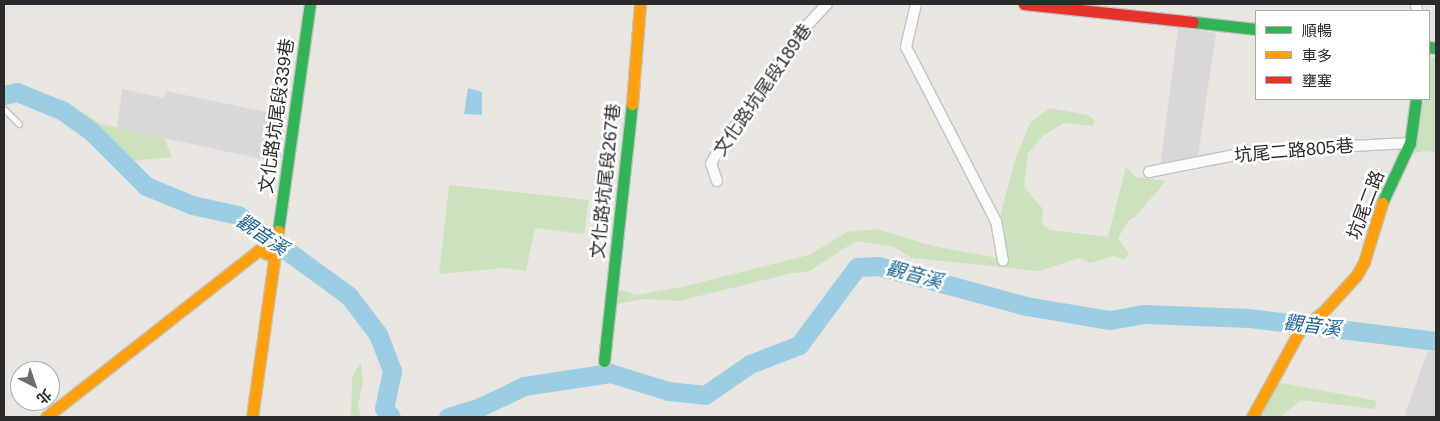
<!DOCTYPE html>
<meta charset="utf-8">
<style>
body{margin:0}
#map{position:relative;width:1440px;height:421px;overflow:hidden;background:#e9e6e2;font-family:Arial,"Noto Sans TC",sans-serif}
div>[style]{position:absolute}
.industrial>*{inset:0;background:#dad7d9}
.green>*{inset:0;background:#cbe2bd}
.water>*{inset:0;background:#9bcee5}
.river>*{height:19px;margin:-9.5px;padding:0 9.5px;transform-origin:9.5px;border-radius:9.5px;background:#9bcee5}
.roads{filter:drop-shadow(1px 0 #c3c2c2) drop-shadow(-1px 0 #c3c2c2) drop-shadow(0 1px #c3c2c2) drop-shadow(0 -1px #c3c2c2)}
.lane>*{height:5px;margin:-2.5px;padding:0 2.5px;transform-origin:2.5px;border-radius:2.5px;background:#fcfbfb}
.street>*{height:10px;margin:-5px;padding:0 5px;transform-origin:5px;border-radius:5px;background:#fcfbfb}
.fast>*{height:11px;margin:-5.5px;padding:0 5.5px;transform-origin:5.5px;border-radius:5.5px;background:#30b455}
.slow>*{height:11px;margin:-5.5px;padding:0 5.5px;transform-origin:5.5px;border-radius:5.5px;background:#ff9f0a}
.jam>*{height:11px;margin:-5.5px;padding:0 5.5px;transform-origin:5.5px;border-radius:5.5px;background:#e5322d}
span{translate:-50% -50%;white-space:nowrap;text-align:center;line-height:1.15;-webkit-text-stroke:5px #fff;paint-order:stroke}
.street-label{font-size:18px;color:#2b2b2b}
.water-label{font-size:19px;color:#176294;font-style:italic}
.frame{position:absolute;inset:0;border:5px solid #2b2b2b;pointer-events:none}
.legend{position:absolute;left:1255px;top:10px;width:175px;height:90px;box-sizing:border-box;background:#fff;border:1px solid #aaa;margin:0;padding:6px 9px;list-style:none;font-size:15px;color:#2b2b2b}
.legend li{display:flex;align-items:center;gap:10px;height:25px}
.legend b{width:25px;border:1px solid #aaa}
.north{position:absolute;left:10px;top:361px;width:50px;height:50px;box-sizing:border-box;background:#fff;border:1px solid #aaa;border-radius:50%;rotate:139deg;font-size:14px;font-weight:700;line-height:20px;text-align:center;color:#2b2b2b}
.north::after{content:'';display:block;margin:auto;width:18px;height:22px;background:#6e6c6b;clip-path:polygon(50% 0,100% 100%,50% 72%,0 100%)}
</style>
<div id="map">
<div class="industrial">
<div style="clip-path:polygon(1178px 28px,1216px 33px,1198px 156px,1160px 168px)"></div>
<div style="clip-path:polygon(122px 89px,164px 98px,166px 91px,285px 116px,280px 163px,117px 128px)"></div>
<div style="clip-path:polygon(1436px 348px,1436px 417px,1407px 417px,1405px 414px,1427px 353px)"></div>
</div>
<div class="green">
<div style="clip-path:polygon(1429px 57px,1436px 58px,1436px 152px,1423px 151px,1409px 155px,1413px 99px,1429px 99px)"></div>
<div style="clip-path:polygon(38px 96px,64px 100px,101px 124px,164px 138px,172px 157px,130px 161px,94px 127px,37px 101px)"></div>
<div style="clip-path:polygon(1050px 108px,1088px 115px,1095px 121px,1093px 126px,1064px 123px,1044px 135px,1028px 153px,1024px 187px,1043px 209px,1042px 224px,1050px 230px,1108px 237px,1126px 167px,1135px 177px,1166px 181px,1135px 217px,1129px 220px,1118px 238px,1129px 254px,1123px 260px,1114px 256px,1090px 263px,1080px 258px,1039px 271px,912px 258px,894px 247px,856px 241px,808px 272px,792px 273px,679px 301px,644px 299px,616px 304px,614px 288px,637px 295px,682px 287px,809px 255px,847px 232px,876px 229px,933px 246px,997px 258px,999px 220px,1015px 160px,1030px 123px)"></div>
<div style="clip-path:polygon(449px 185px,589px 200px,584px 234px,535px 228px,526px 271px,504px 268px,439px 274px)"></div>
<div style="clip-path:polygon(361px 362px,363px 382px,358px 405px,361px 417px,351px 417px,352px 377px)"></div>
<div style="clip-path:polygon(1276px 382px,1373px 400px,1376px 402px,1375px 409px,1301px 400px,1280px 417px,1259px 417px)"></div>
</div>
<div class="water">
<div style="clip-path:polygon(468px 88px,482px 92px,482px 115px,464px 114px)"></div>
</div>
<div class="river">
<div style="left:4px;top:95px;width:13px;rotate:-13deg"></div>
<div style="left:17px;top:92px;width:50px;rotate:22.4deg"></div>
<div style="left:63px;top:111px;width:36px;rotate:36deg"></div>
<div style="left:92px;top:132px;width:76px;rotate:45deg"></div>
<div style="left:146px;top:186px;width:50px;rotate:22.4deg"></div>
<div style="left:192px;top:205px;width:47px;rotate:12.3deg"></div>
<div style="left:238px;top:215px;width:137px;rotate:36.1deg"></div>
<div style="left:349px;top:296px;width:48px;rotate:52.7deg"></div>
<div style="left:378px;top:334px;width:40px;rotate:69deg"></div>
<div style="left:392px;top:371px;width:38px;rotate:102deg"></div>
<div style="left:384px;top:408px;width:11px;rotate:52deg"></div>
<div style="left:448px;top:417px;width:34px;rotate:-17deg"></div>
<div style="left:480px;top:407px;width:49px;rotate:-25.5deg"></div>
<div style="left:524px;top:386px;width:87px;rotate:-8.6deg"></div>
<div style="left:610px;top:373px;width:61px;rotate:17.2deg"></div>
<div style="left:668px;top:391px;width:37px;rotate:6deg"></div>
<div style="left:705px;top:395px;width:55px;rotate:-34.6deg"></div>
<div style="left:750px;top:364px;width:53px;rotate:-21.2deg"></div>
<div style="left:799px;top:345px;width:97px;rotate:-53.4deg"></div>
<div style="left:857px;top:267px;width:21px;rotate:-3deg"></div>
<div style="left:878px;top:266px;width:153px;rotate:15.1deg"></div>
<div style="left:1026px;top:306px;width:85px;rotate:9.5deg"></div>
<div style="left:1110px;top:320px;width:35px;rotate:-10deg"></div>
<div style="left:1144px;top:314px;width:105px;rotate:2.2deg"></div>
<div style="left:1249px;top:318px;width:188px;rotate:7deg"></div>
</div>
<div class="roads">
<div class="lane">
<div style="left:4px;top:109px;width:21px;rotate:45deg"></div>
</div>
<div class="street">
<div style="left:916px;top:4px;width:44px;rotate:103.1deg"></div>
<div style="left:906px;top:47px;width:196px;rotate:62.7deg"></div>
<div style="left:996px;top:221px;width:40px;rotate:80deg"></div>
<div style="left:1416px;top:4px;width:7px;rotate:82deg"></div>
<div style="left:1149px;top:172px;width:108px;rotate:-11.2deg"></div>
<div style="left:1255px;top:151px;width:155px;rotate:-3deg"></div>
<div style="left:717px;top:181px;width:18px;rotate:-109deg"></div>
<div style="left:711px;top:164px;width:13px;rotate:-63deg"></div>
<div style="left:717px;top:152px;width:144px;rotate:-55.2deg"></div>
<div style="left:799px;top:34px;width:41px;rotate:-47deg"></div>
</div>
<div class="fast">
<div style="left:1193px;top:22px;width:63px;rotate:6.3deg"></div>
<div style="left:1429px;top:47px;width:7px;rotate:8deg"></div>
<div style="left:1382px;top:203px;width:66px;rotate:-65deg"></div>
<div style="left:1410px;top:143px;width:44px;rotate:-82.2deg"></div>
<div style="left:278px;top:231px;width:229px;rotate:-82deg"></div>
<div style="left:604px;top:361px;width:259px;rotate:-83.8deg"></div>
</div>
<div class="slow">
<div style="left:632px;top:104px;width:100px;rotate:-85.4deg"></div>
<div style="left:46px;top:417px;width:271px;rotate:-38.1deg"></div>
<div style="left:259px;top:250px;width:17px;rotate:25deg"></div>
<div style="left:252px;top:417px;width:188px;rotate:-82deg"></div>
<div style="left:1252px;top:417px;width:97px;rotate:-61.1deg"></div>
<div style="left:1299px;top:332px;width:31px;rotate:-40deg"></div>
<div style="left:1323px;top:312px;width:49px;rotate:-47.5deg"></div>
<div style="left:1356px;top:276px;width:16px;rotate:-60deg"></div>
<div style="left:1364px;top:262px;width:62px;rotate:-73deg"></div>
</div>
<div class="jam">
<div style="left:1024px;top:4px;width:170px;rotate:6.1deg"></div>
</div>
</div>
<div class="street-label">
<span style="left:763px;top:90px;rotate:-55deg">文化路坑尾段189巷</span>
<span style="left:277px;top:116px;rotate:-82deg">文化路坑尾段339巷</span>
<span style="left:1294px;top:151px;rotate:-5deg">坑尾二路805巷</span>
<span style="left:606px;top:181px;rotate:-84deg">文化路坑尾段267巷</span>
<span style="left:1366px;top:205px;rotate:-69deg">坑尾二路</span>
</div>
<div class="water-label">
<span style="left:262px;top:235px;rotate:34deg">觀音溪</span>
<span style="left:914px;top:275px;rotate:15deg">觀音溪</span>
<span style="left:1312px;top:326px;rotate:7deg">觀音溪</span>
</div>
<div class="frame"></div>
<ul class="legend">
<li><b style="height:6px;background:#30b455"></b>順暢</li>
<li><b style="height:6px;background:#ff9f0a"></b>車多</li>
<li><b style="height:6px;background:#e5322d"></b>壅塞</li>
</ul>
<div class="north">北</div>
</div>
